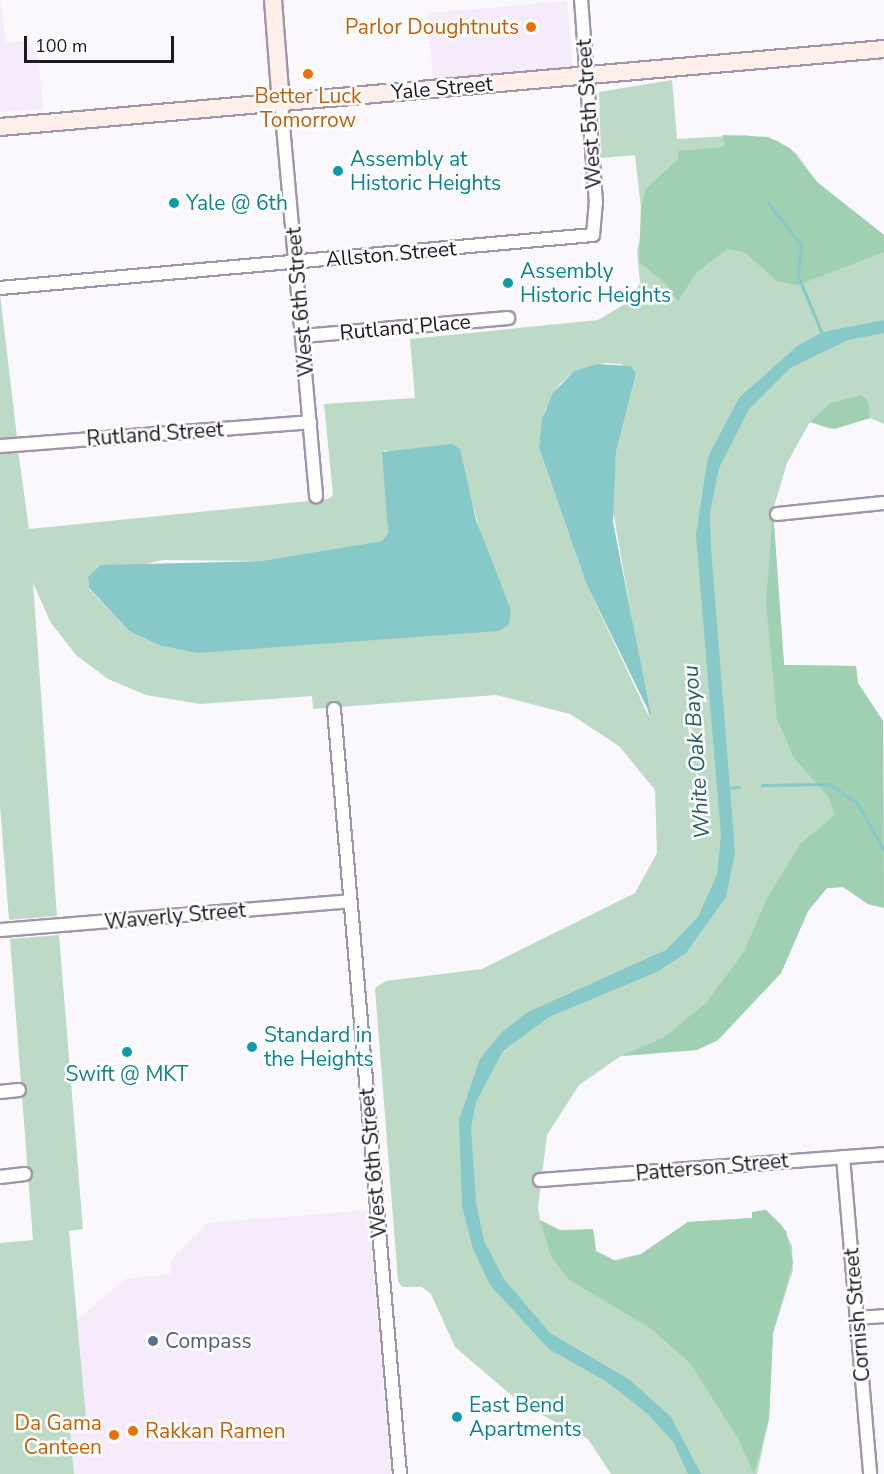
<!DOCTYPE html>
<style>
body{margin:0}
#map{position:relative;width:884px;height:1474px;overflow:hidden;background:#faf8fc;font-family:"Nunito Sans",sans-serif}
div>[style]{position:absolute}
.built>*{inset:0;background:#f5ebfb}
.green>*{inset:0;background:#bddac7}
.forest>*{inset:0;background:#9fd0b2}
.water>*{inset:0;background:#87c8c8}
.stream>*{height:3px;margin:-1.5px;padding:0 1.5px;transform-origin:1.5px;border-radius:1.5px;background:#87c8c8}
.roads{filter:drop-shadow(2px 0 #a196a9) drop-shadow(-2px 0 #a196a9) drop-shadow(0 2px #a196a9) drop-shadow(0 -2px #a196a9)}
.street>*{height:12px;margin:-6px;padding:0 6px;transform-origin:6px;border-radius:6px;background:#fff}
.secondary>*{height:16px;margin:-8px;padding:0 8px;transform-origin:8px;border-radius:8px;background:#feefea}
.dots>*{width:16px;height:16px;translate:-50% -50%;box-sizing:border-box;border:3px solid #fff;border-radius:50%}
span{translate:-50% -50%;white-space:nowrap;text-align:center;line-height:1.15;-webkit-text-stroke:5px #fff;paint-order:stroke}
.food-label{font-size:21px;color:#c56008}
.right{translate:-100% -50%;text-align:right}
.left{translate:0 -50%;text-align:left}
.street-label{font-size:21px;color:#1c181f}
.culture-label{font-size:21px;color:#0d838f}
.service-label{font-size:21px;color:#4e5e75}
.water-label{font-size:22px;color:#275e5e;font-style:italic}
.scale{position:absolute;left:24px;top:36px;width:150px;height:27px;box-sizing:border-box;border:3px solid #1c181f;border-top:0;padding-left:8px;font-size:18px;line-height:21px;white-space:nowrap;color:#1c181f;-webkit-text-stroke:4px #fff;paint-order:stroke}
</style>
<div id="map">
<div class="built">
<div style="clip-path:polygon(0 0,6px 43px,26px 40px,38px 52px,43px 109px,0 112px)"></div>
<div style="clip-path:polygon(567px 1px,573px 68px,433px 80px,428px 13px)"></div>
<div style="clip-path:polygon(368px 1210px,391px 1474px,74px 1474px,69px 1419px,86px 1418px,77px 1320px,125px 1279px,171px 1274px,171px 1260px,207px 1223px)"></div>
</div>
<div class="green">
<div style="clip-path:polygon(evenodd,672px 80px,677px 139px,745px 135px,776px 140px,796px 153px,817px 182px,884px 235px,884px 424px,870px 418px,830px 429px,810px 422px,787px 463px,773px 510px,784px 665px,856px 666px,858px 683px,883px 721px,884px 908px,868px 904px,843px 887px,827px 888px,808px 911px,781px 973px,718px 1040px,697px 1050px,621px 1056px,579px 1085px,547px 1135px,538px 1207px,540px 1220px,556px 1230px,593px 1229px,596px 1251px,609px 1261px,641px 1254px,688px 1222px,752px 1218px,752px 1212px,766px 1210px,782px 1225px,792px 1246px,793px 1270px,773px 1333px,769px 1419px,757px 1474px,611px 1474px,588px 1439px,523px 1405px,455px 1347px,431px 1294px,422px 1287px,402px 1287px,398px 1281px,375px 988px,386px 981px,482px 969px,635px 893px,657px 853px,655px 790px,619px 746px,570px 714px,496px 695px,313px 709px,312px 696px,200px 704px,146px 695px,108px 679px,76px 655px,51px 623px,33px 583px,57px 916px,9px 920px,0 806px,0 452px,18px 450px,29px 529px,328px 499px,333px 495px,324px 404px,415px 398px,410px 339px,598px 320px,630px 301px,640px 283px,637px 251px,643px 226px,635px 155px,601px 158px,599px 92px,672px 80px,605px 363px,621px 364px,636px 374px,616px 452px,612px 505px,649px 717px,586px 583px,539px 446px,545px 410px,559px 385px,574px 371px,605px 363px,672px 80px,384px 450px,465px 475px,483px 543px,511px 610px,197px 653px,161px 646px,129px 631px,89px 589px,88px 577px,163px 560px,261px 561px,382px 541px,388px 533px,384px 450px)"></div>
<div style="clip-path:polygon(0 294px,17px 437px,0 439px)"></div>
<div style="clip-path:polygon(59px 935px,83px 1229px,69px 1231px,86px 1418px,69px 1420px,74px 1474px,0 1474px,0 1243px,33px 1240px,10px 939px)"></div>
</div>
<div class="forest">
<div style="clip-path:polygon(723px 135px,768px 137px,790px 148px,817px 182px,884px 235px,884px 252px,798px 285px,777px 281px,744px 252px,727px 249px,696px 273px,678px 301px,664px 282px,639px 262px,641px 206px,646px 189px,678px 159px,678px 151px,724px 147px)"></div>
<div style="clip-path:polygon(861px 395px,868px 401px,870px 418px,835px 429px,810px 422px,831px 403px)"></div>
<div style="clip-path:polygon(773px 510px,784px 665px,856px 666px,858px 683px,883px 721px,884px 908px,868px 904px,843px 887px,827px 888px,808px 911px,781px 973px,718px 1040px,697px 1050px,621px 1056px,663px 1038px,706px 1003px,744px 952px,767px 898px,801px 843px,835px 815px,828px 796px,794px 758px,777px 719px,766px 603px)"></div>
<div style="clip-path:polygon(766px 1210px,786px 1231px,793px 1262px,773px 1333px,769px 1419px,754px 1474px,739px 1440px,690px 1363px,650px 1328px,568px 1279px,551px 1256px,540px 1220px,562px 1231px,593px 1229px,596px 1251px,616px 1261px,641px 1254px,688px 1222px,752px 1218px,752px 1212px)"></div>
</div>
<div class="water">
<div style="clip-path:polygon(884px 320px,884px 333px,848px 340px,790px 368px,749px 409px,719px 468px,710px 512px,711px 548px,735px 852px,726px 897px,686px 953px,657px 972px,549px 1017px,503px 1051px,476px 1102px,471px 1128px,476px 1202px,484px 1241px,504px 1279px,550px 1333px,630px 1380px,671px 1417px,701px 1474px,688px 1474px,674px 1443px,649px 1415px,607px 1382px,549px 1349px,490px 1285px,473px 1249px,462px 1206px,459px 1120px,480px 1059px,503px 1031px,528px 1012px,666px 950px,698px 917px,717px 875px,721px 835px,696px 535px,708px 457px,739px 398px,797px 346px,823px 332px)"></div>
<div style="clip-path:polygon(597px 364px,631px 366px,636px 374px,616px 452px,613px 522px,651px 716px,586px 583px,539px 447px,542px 419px,553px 393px,574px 371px)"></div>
<div style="clip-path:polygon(452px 444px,460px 449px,476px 520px,511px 610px,509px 624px,499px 631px,197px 653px,161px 646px,129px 631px,89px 588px,88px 577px,101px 565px,261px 561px,382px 541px,388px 533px,382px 452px)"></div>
</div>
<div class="stream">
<div style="left:768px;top:203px;width:53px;rotate:51.8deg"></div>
<div style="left:801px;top:245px;width:31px;rotate:96deg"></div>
<div style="left:798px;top:276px;width:65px;rotate:67.4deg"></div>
<div style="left:762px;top:785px;width:67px;rotate:-0.9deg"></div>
<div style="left:829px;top:784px;width:34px;rotate:34deg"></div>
<div style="left:857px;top:803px;width:54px;rotate:60.1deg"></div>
<div style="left:728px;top:788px;width:11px;rotate:-5deg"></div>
</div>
<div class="roads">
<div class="street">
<div style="left:281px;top:103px;width:395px;rotate:84.9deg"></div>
<div style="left:0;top:288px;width:595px;rotate:-5.11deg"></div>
<div style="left:593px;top:235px;width:32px;rotate:-85deg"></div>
<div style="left:596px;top:203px;width:204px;rotate:-94.2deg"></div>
<div style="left:303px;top:336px;width:206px;rotate:-5deg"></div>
<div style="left:0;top:446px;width:311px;rotate:-4.4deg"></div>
<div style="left:777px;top:514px;width:108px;rotate:-5.9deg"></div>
<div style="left:334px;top:709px;width:768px;rotate:85.07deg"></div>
<div style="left:0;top:930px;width:351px;rotate:-4.7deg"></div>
<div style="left:0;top:1092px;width:19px;rotate:-6deg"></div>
<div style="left:843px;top:1157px;width:318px;rotate:85.1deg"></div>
<div style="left:0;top:1177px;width:25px;rotate:-7deg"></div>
<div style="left:540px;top:1180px;width:345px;rotate:-4.3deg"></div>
<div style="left:857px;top:1318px;width:27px;rotate:-4deg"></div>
</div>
<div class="secondary">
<div style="left:273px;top:0;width:103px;rotate:85.6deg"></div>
<div style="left:0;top:127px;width:887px;rotate:-5.04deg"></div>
</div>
</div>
<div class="dots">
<div style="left:531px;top:27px;background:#e8710a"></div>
<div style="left:308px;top:74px;background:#e8710a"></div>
<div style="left:338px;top:171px;background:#0f9aa8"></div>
<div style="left:174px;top:203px;background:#0f9aa8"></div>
<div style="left:508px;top:283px;background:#0f9aa8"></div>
<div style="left:252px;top:1047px;background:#0f9aa8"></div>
<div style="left:127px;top:1052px;background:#0f9aa8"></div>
<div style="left:153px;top:1341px;background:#5c6f8a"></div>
<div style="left:457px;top:1417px;background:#0f9aa8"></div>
<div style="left:133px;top:1431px;background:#e8710a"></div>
<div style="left:114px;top:1435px;background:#e8710a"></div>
</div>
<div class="food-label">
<span class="right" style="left:519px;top:27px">Parlor Doughtnuts</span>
<span style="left:308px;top:108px">Better Luck<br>Tomorrow</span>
<span class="right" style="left:102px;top:1435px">Da Gama<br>Canteen</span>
<span class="left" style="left:145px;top:1431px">Rakkan Ramen</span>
</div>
<div class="street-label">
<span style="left:442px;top:88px;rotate:-5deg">Yale Street</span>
<span style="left:589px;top:114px;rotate:-94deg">West 5th Street</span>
<span style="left:391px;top:254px;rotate:-5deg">Allston Street</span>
<span style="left:300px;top:302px;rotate:-95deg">West 6th Street</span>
<span style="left:405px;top:327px;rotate:-5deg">Rutland Place</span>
<span style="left:155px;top:434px;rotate:-4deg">Rutland Street</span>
<span style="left:175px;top:916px;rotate:-5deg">Waverly Street</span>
<span style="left:373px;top:1163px;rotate:-95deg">West 6th Street</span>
<span style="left:712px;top:1167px;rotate:-5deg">Patterson Street</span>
<span style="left:857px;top:1315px;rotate:-95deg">Cornish Street</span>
</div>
<div class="culture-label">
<span class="left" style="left:350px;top:171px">Assembly at<br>Historic Heights</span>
<span class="left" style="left:186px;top:203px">Yale @ 6th</span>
<span class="left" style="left:520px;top:283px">Assembly<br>Historic Heights</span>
<span class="left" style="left:264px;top:1047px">Standard in<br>the Heights</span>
<span style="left:127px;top:1074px">Swift @ MKT</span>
<span class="left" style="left:469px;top:1417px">East Bend<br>Apartments</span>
</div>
<div class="service-label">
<span class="left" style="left:165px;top:1341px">Compass</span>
</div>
<div class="water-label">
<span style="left:697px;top:752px;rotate:-94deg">White Oak Bayou</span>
</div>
<div class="scale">100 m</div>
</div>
